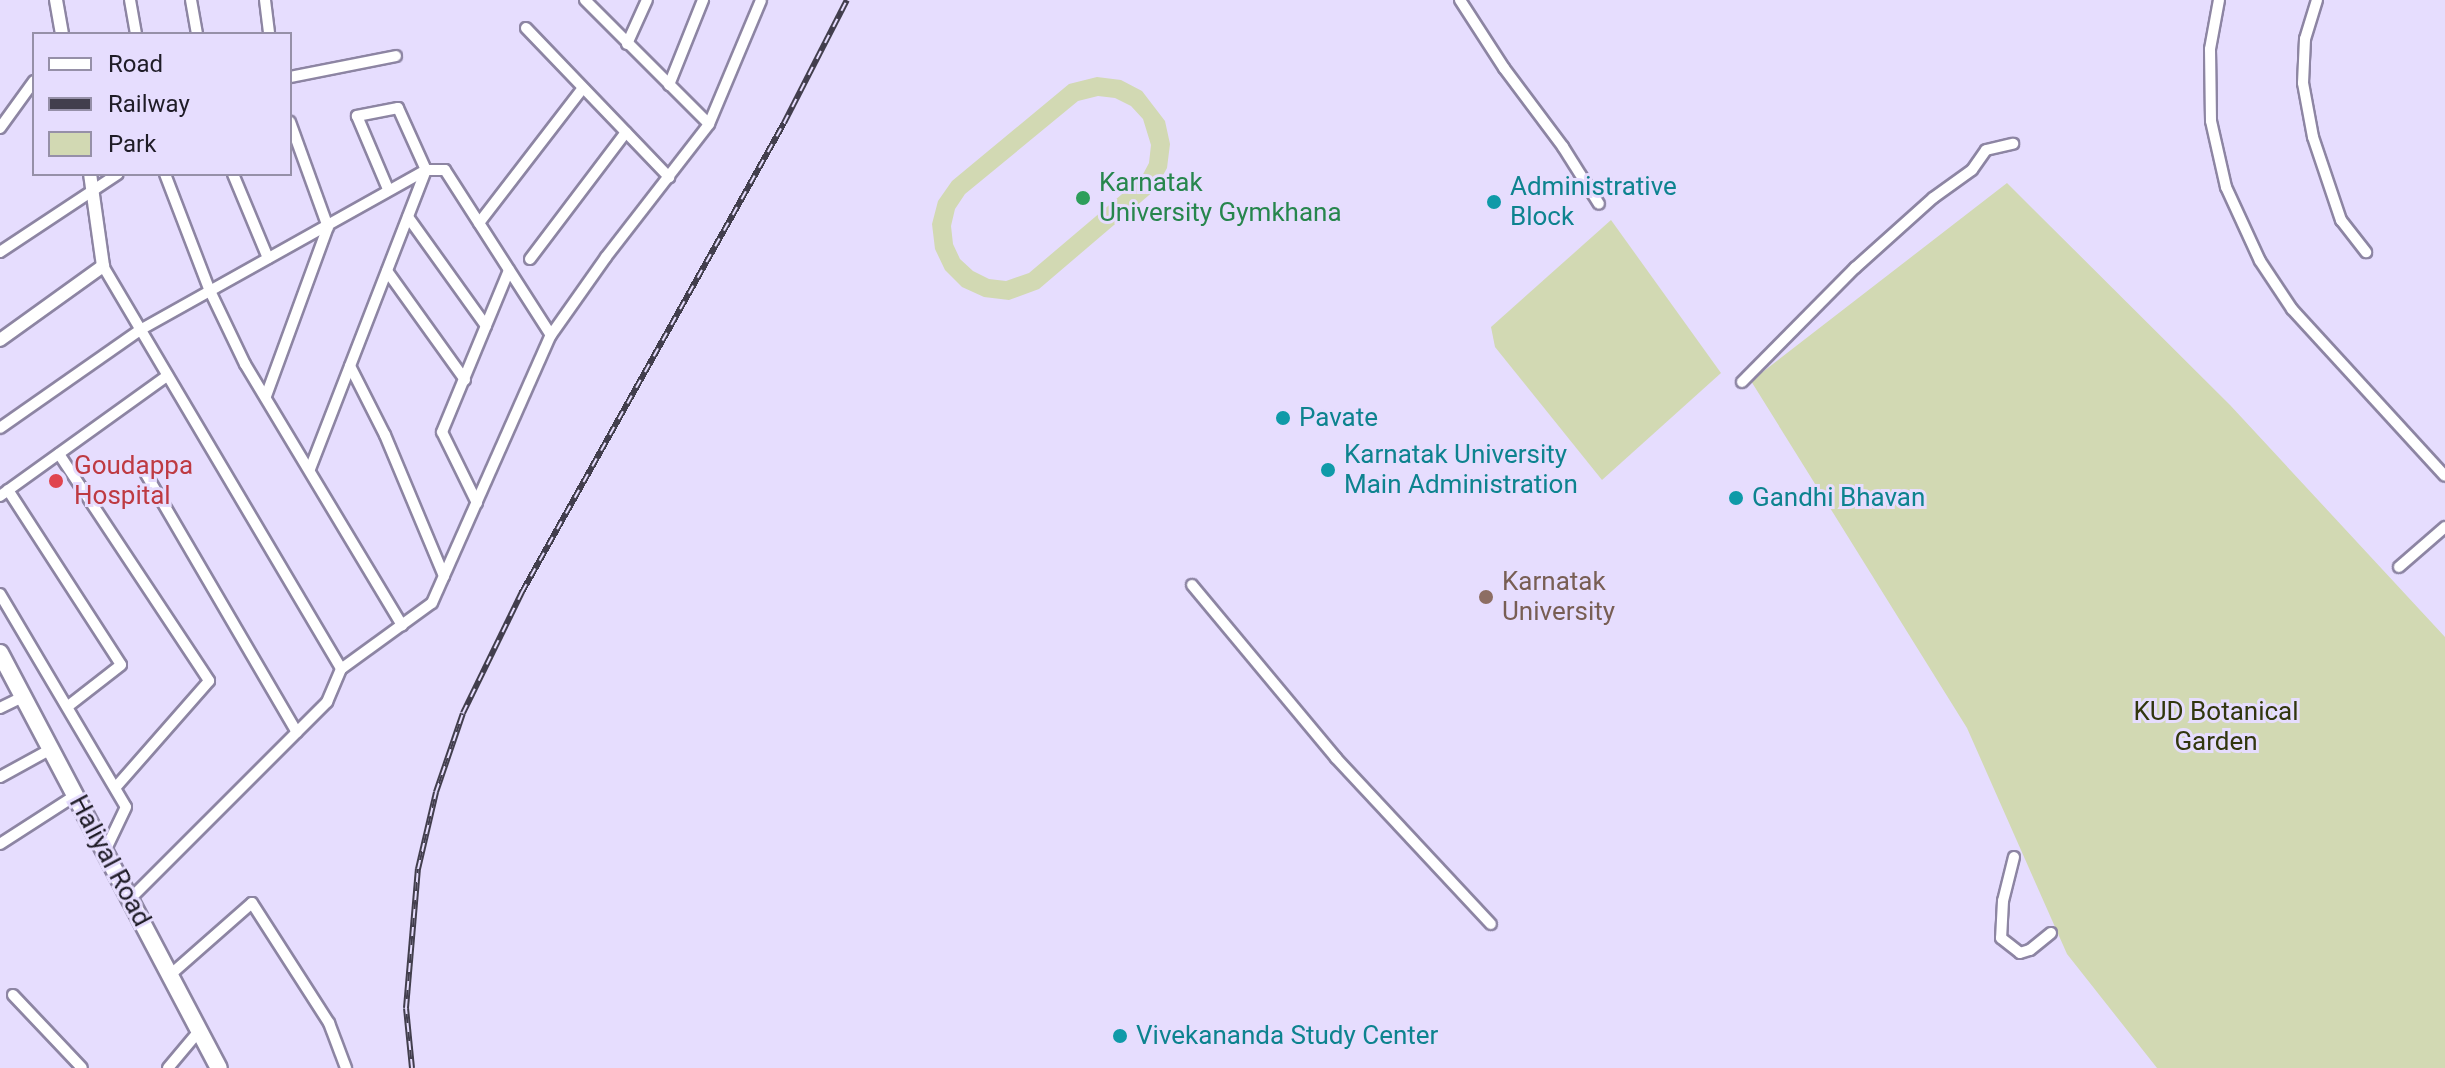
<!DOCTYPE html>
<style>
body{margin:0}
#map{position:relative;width:2445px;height:1068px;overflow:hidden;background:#e6ddfe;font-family:Roboto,sans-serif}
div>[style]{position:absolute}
.green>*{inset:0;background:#d2d9b3}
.roads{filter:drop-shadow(2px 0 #8d85a3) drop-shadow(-2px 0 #8d85a3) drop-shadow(0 2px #8d85a3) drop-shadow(0 -2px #8d85a3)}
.minor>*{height:10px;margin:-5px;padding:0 5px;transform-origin:5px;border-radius:5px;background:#fff}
.tertiary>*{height:12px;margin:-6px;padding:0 6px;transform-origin:6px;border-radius:6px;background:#fff}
.primary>*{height:16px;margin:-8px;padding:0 8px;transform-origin:8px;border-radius:8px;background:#fff}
.rail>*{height:6px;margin-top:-3px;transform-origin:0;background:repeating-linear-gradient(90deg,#e6ddfe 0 9px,#423e4d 0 18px);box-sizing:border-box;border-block:2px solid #423e4d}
.dots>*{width:22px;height:22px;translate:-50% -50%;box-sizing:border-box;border:4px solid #e6ddfe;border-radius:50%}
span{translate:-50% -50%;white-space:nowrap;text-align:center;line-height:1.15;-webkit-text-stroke:6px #e6ddfe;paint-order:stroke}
.leisure-label{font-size:26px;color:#27864d}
.left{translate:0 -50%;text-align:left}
.culture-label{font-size:26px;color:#0d838f}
.health-label{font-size:26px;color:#be3a42}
.education-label{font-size:26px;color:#785e54}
.park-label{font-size:26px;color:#31360d}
.street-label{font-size:26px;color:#1f1c27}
.legend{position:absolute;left:32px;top:32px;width:260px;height:144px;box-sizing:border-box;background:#e6ddfe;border:2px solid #9690a8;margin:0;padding:10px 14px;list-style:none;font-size:24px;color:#1f1c27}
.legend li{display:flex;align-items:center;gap:16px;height:40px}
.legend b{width:40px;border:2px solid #9690a8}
</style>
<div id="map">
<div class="green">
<div style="clip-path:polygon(evenodd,1097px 77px,1121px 80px,1142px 91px,1165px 121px,1170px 144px,1167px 168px,1155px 190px,1039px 289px,1009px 300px,984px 297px,962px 287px,945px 270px,935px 249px,932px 224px,938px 201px,952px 181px,1069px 84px,1097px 77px,1098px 96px,1115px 98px,1131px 106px,1143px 119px,1151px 145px,1149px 163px,1141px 178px,1029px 273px,1006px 281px,989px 279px,973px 271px,960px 259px,953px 244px,951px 226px,955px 209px,965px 194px,1078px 101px,1098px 96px)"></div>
<div style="clip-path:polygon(2007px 183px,2230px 405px,2445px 637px,2445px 1068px,2157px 1068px,2067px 954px,1967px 728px,1751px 381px)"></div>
<div style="clip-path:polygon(1611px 220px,1721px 373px,1602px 480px,1495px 347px,1491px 327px)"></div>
</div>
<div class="roads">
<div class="minor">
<div style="left:130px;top:0;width:35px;rotate:80deg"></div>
<div style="left:191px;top:0;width:35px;rotate:80deg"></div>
<div style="left:265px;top:0;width:34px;rotate:83deg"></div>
<div style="left:585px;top:0;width:175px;rotate:45deg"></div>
<div style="left:1460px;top:0;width:81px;rotate:57.1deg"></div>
<div style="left:1504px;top:68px;width:99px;rotate:53.2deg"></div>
<div style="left:1563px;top:147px;width:67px;rotate:57.7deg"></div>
<div style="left:2219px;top:0;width:50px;rotate:100.4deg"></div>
<div style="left:2210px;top:49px;width:72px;rotate:89.2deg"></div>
<div style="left:2211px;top:121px;width:68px;rotate:77.2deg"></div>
<div style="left:2226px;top:187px;width:81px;rotate:65.3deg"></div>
<div style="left:2260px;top:261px;width:58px;rotate:56.3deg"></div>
<div style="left:2292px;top:309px;width:226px;rotate:47.5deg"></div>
<div style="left:2317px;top:0;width:41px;rotate:107.1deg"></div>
<div style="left:2305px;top:39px;width:44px;rotate:92.6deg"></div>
<div style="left:2303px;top:83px;width:55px;rotate:79.5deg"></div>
<div style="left:2313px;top:137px;width:88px;rotate:71.4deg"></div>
<div style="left:2341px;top:220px;width:41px;rotate:52deg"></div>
<div style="left:526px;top:28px;width:207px;rotate:46.2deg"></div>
<div style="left:627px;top:44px;width:48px;rotate:-65.6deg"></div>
<div style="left:290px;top:77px;width:108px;rotate:-11.2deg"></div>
<div style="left:669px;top:85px;width:92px;rotate:-68.2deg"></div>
<div style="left:0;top:128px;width:58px;rotate:-54.1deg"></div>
<div style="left:165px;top:174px;width:125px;rotate:69deg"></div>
<div style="left:210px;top:291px;width:81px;rotate:64.4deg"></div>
<div style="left:245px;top:364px;width:305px;rotate:59deg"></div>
<div style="left:233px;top:174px;width:91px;rotate:67.4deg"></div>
<div style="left:408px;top:217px;width:134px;rotate:54.4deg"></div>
<div style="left:479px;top:223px;width:170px;rotate:-52.4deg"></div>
<div style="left:0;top:252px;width:141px;rotate:-33.5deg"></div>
<div style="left:530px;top:259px;width:159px;rotate:-52.9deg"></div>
<div style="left:103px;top:266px;width:468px;rotate:59.4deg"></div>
<div style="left:387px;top:271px;width:134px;rotate:54.4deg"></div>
<div style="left:350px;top:366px;width:77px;rotate:63.1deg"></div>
<div style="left:385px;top:435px;width:153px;rotate:67.3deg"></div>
<div style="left:1742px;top:382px;width:161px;rotate:-45.3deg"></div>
<div style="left:1855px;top:268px;width:105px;rotate:-41.9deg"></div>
<div style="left:1933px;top:198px;width:48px;rotate:-35.7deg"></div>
<div style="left:1972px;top:170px;width:24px;rotate:-55deg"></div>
<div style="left:1986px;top:150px;width:28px;rotate:-13deg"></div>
<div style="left:266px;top:396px;width:180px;rotate:-69.9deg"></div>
<div style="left:328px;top:227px;width:112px;rotate:-109.9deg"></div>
<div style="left:0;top:428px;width:171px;rotate:-35deg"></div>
<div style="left:140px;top:330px;width:328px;rotate:-29.2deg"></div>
<div style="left:426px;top:170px;width:19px"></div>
<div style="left:445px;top:170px;width:196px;rotate:57.3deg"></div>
<div style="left:59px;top:454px;width:272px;rotate:56.5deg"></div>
<div style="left:209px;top:681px;width:142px;rotate:131.3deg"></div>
<div style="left:310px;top:469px;width:321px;rotate:-68.8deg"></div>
<div style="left:426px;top:170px;width:68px;rotate:-114.3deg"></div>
<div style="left:398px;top:108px;width:42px;rotate:169deg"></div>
<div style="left:357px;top:116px;width:79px;rotate:67deg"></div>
<div style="left:146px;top:474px;width:299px;rotate:59.7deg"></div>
<div style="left:8px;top:490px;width:208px;rotate:57.1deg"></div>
<div style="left:121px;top:665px;width:68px;rotate:142.1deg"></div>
<div style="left:0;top:496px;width:206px;rotate:-35.7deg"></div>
<div style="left:477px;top:503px;width:79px;rotate:-116.2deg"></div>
<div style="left:442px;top:432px;width:175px;rotate:-67.5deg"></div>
<div style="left:2399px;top:567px;width:61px;rotate:-41deg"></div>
<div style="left:1192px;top:585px;width:225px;rotate:50.2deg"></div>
<div style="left:1336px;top:758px;width:227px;rotate:47deg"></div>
<div style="left:0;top:594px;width:247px;rotate:59.4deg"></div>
<div style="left:126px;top:807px;width:49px;rotate:115.5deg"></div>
<div style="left:0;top:708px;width:25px;rotate:-26deg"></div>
<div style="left:0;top:777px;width:58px;rotate:-28.8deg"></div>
<div style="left:0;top:844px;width:90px;rotate:-32.8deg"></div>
<div style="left:2014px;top:857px;width:45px;rotate:104deg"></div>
<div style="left:2003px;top:901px;width:37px;rotate:93deg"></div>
<div style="left:2001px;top:938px;width:24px;rotate:38deg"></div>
<div style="left:2020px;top:953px;width:10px;rotate:-17deg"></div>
<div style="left:2030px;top:950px;width:27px;rotate:-39deg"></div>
<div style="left:130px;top:899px;width:279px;rotate:-45deg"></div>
<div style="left:327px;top:702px;width:36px;rotate:-67deg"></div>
<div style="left:341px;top:669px;width:112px;rotate:-36deg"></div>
<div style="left:432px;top:603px;width:293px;rotate:-66.1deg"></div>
<div style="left:551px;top:335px;width:95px;rotate:-54.8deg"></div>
<div style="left:606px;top:257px;width:168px;rotate:-52.2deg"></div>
<div style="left:709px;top:124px;width:134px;rotate:-67.2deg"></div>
<div style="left:170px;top:975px;width:109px;rotate:-41.3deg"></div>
<div style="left:252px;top:903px;width:143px;rotate:57.3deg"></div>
<div style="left:329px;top:1023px;width:48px;rotate:69.3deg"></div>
<div style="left:13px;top:995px;width:100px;rotate:46.6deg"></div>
<div style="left:168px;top:1068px;width:48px;rotate:-50deg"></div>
</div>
<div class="tertiary">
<div style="left:56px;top:0;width:35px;rotate:80deg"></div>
<div style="left:0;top:340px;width:127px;rotate:-35.7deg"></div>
<div style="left:103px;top:266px;width:93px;rotate:-98deg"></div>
</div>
<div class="primary">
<div style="left:0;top:653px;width:469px;rotate:62.2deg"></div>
</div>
</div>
<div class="rail">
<div style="left:412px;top:1068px;width:60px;rotate:-95.7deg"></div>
<div style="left:406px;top:1008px;width:140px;rotate:-85.1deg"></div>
<div style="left:418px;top:869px;width:79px;rotate:-76.8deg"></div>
<div style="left:436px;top:792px;width:83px;rotate:-71.1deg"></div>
<div style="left:463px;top:713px;width:135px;rotate:-64deg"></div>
<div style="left:522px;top:592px;width:537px;rotate:-60.81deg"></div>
<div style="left:784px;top:123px;width:138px;rotate:-62.9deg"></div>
</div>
<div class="dots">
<div style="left:1083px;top:198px;background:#2e9e5b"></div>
<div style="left:1494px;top:202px;background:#0f9aa8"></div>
<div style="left:1283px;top:418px;background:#0f9aa8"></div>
<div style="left:1328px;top:470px;background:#0f9aa8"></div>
<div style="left:56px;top:481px;background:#e0444e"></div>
<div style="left:1736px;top:498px;background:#0f9aa8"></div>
<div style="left:1486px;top:597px;background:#8d6e63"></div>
<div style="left:1120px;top:1036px;background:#0f9aa8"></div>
</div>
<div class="leisure-label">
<span class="left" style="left:1099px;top:198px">Karnatak<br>University Gymkhana</span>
</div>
<div class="culture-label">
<span class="left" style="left:1510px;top:202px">Administrative<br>Block</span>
<span class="left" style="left:1299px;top:418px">Pavate</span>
<span class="left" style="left:1344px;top:470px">Karnatak University<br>Main Administration</span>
<span class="left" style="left:1752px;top:498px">Gandhi Bhavan</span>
<span class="left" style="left:1136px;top:1036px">Vivekananda Study Center</span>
</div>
<div class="health-label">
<span class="left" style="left:74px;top:481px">Goudappa<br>Hospital</span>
</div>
<div class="education-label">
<span class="left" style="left:1502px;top:597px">Karnatak<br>University</span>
</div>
<div class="park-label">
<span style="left:2216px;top:727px">KUD Botanical<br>Garden</span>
</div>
<div class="street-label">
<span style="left:110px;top:861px;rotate:62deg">Haliyal Road</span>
</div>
<ul class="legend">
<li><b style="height:10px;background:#fff"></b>Road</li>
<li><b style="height:10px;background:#423e4d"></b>Railway</li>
<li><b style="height:22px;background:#d2d9b3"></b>Park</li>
</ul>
</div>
